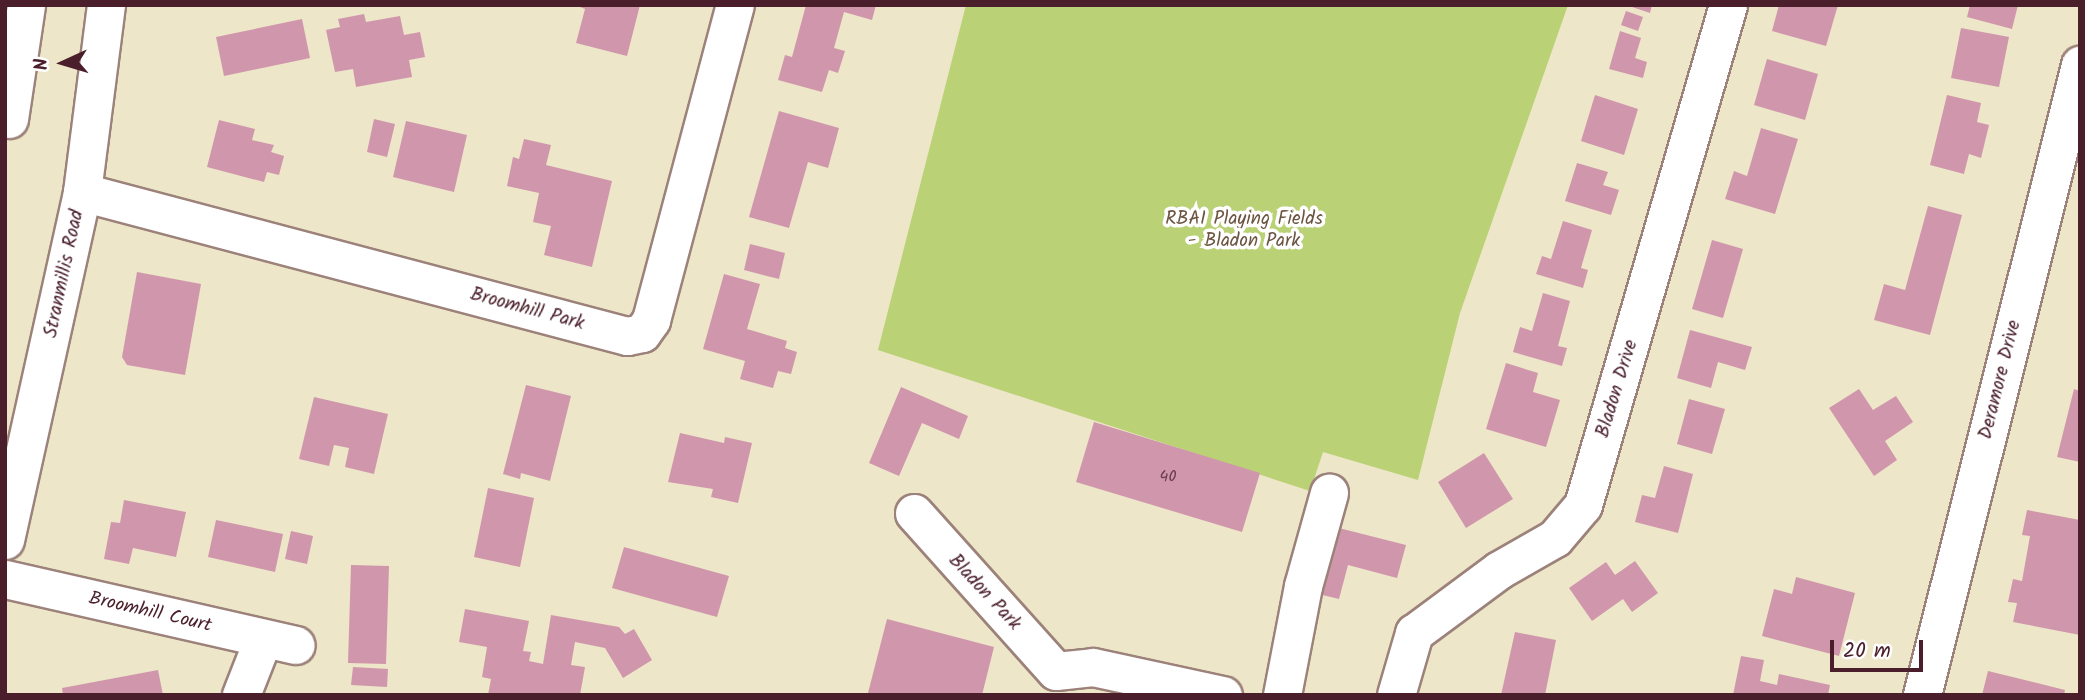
<!DOCTYPE html>
<style>
body{margin:0}
#map{position:relative;width:2085px;height:700px;overflow:hidden;background:#ede6c8;font-family:Kalam,sans-serif}
div>[style]{position:absolute}
.green>*{inset:0;background:#bad175}
.building>*{inset:0;background:#d097ac}
.roads{filter:drop-shadow(2px 0 #9c827a) drop-shadow(-2px 0 #9c827a) drop-shadow(0 2px #9c827a) drop-shadow(0 -2px #9c827a)}
.minor>*{height:37px;margin:-18.5px;padding:0 18.5px;transform-origin:18.5px;border-radius:18.5px;background:#fff}
span{translate:-50% -50%;white-space:nowrap;text-align:center;line-height:1.15;-webkit-text-stroke:7px #fff;paint-order:stroke}
.number-label{font-size:16px;color:#6c3d4b}
.number-label span{-webkit-text-stroke-width:0}
.park-label{font-size:19px;color:#6c5441}
.street-label{font-size:19px;color:#4a1f2b}
.frame{position:absolute;inset:0;border:7px solid #4a1f2b;pointer-events:none}
.north{position:absolute;left:28px;top:28px;width:70px;height:70px;-webkit-text-stroke:5px #fff;paint-order:stroke;rotate:266deg;font-size:19px;font-weight:700;line-height:28px;text-align:center;color:#4a1f2b}
.north::after{content:'';display:block;margin:auto;width:24px;height:32px;background:#4a1f2b;clip-path:polygon(50% 0,100% 100%,50% 72%,0 100%)}
.scale{position:absolute;left:1830px;top:640px;width:93px;height:32px;box-sizing:border-box;border:4px solid #4a1f2b;border-top:0;padding-left:9px;font-size:21px;line-height:24px;white-space:nowrap;color:#4a1f2b;-webkit-text-stroke:5px #fff;paint-order:stroke}
</style>
<div id="map">
<div class="green">
<div style="clip-path:polygon(966px 5px,1568px 5px,1460px 313px,1418px 480px,1323px 452px,1310px 491px,878px 350px)"></div>
</div>
<div class="building">
<div style="clip-path:polygon(575px 5px,640px 5px,627px 56px,576px 43px,585px 9px)"></div>
<div style="clip-path:polygon(806px 5px,876px 5px,872px 20px,844px 12px,834px 48px,845px 51px,838px 73px,829px 70px,822px 92px,778px 80px,785px 55px,792px 57px)"></div>
<div style="clip-path:polygon(1626px 5px,1652px 5px,1650px 13px)"></div>
<div style="clip-path:polygon(1779px 5px,1838px 5px,1826px 46px,1772px 31px)"></div>
<div style="clip-path:polygon(1970px 5px,2018px 5px,2012px 29px,1967px 17px)"></div>
<div style="clip-path:polygon(1626px 11px,1643px 17px,1638px 31px,1621px 25px)"></div>
<div style="clip-path:polygon(364px 14px,366px 22px,400px 16px,404px 35px,420px 32px,425px 57px,409px 60px,412px 77px,356px 87px,353px 69px,335px 72px,326px 30px,340px 27px,338px 19px)"></div>
<div style="clip-path:polygon(302px 19px,310px 58px,224px 76px,216px 37px)"></div>
<div style="clip-path:polygon(1961px 28px,2009px 37px,1999px 87px,1951px 78px)"></div>
<div style="clip-path:polygon(1620px 31px,1641px 38px,1635px 58px,1647px 62px,1643px 78px,1609px 69px)"></div>
<div style="clip-path:polygon(1767px 59px,1818px 74px,1805px 120px,1754px 105px)"></div>
<div style="clip-path:polygon(1595px 95px,1638px 109px,1624px 155px,1581px 141px)"></div>
<div style="clip-path:polygon(1947px 95px,1981px 103px,1977px 122px,1989px 125px,1981px 158px,1969px 154px,1964px 174px,1930px 165px)"></div>
<div style="clip-path:polygon(779px 111px,839px 128px,828px 168px,808px 162px,789px 228px,749px 217px)"></div>
<div style="clip-path:polygon(374px 119px,395px 124px,387px 157px,367px 152px)"></div>
<div style="clip-path:polygon(219px 120px,255px 129px,252px 140px,274px 145px,271px 152px,284px 156px,279px 175px,267px 172px,264px 182px,207px 167px)"></div>
<div style="clip-path:polygon(406px 121px,467px 135px,454px 192px,393px 177px)"></div>
<div style="clip-path:polygon(1761px 128px,1798px 139px,1775px 214px,1725px 199px,1734px 171px,1747px 176px)"></div>
<div style="clip-path:polygon(524px 139px,551px 145px,546px 165px,612px 181px,592px 267px,544px 255px,551px 226px,533px 222px,539px 193px,507px 186px,513px 157px,519px 159px)"></div>
<div style="clip-path:polygon(1577px 163px,1608px 172px,1603px 185px,1619px 190px,1611px 215px,1565px 201px)"></div>
<div style="clip-path:polygon(1928px 206px,1962px 215px,1930px 335px,1874px 320px,1884px 284px,1905px 290px)"></div>
<div style="clip-path:polygon(1563px 221px,1592px 230px,1581px 268px,1588px 270px,1583px 288px,1536px 274px,1542px 256px,1551px 259px)"></div>
<div style="clip-path:polygon(1712px 240px,1743px 249px,1723px 318px,1692px 309px)"></div>
<div style="clip-path:polygon(750px 244px,785px 253px,779px 279px,744px 270px)"></div>
<div style="clip-path:polygon(137px 272px,201px 284px,185px 375px,127px 365px,122px 357px)"></div>
<div style="clip-path:polygon(724px 274px,760px 284px,747px 329px,787px 341px,785px 348px,797px 352px,791px 374px,778px 371px,773px 388px,740px 379px,745px 361px,703px 349px)"></div>
<div style="clip-path:polygon(1543px 293px,1570px 301px,1558px 346px,1567px 348px,1562px 366px,1513px 352px,1520px 327px,1532px 331px)"></div>
<div style="clip-path:polygon(1690px 330px,1752px 347px,1745px 370px,1718px 362px,1711px 388px,1677px 378px)"></div>
<div style="clip-path:polygon(1506px 363px,1538px 373px,1533px 392px,1560px 400px,1546px 447px,1486px 429px)"></div>
<div style="clip-path:polygon(526px 385px,571px 396px,550px 481px,521px 473px,520px 479px,503px 474px)"></div>
<div style="clip-path:polygon(901px 387px,968px 416px,959px 439px,922px 423px,899px 476px,869px 463px)"></div>
<div style="clip-path:polygon(1859px 389px,1873px 410px,1896px 396px,1913px 422px,1885px 441px,1897px 460px,1874px 476px,1829px 408px)"></div>
<div style="clip-path:polygon(2074px 389px,2080px 391px,2080px 462px,2057px 457px)"></div>
<div style="clip-path:polygon(314px 397px,388px 414px,374px 474px,345px 467px,349px 448px,334px 445px,329px 466px,299px 459px)"></div>
<div style="clip-path:polygon(1689px 399px,1725px 409px,1712px 454px,1677px 444px)"></div>
<div style="clip-path:polygon(1094px 422px,1260px 473px,1242px 532px,1076px 482px)"></div>
<div style="clip-path:polygon(680px 433px,724px 443px,725px 437px,752px 443px,738px 503px,711px 497px,713px 489px,668px 482px)"></div>
<div style="clip-path:polygon(1484px 453px,1513px 499px,1466px 528px,1438px 482px)"></div>
<div style="clip-path:polygon(1664px 466px,1693px 474px,1678px 533px,1635px 522px,1642px 495px,1655px 498px)"></div>
<div style="clip-path:polygon(488px 488px,534px 498px,520px 567px,474px 557px)"></div>
<div style="clip-path:polygon(124px 500px,186px 512px,176px 557px,133px 548px,129px 564px,104px 559px,111px 522px,120px 523px)"></div>
<div style="clip-path:polygon(2027px 510px,2080px 520px,2080px 635px,2013px 622px,2017px 603px,2008px 602px,2013px 579px,2022px 581px,2030px 536px,2022px 535px)"></div>
<div style="clip-path:polygon(216px 520px,283px 534px,275px 572px,208px 557px)"></div>
<div style="clip-path:polygon(1331px 526px,1406px 545px,1397px 578px,1348px 565px,1339px 599px,1314px 593px)"></div>
<div style="clip-path:polygon(291px 531px,313px 536px,307px 564px,285px 559px)"></div>
<div style="clip-path:polygon(624px 547px,729px 576px,717px 617px,612px 588px)"></div>
<div style="clip-path:polygon(1635px 561px,1658px 593px,1632px 612px,1623px 599px,1592px 621px,1569px 588px,1606px 562px,1615px 575px)"></div>
<div style="clip-path:polygon(351px 565px,389px 566px,386px 664px,348px 663px)"></div>
<div style="clip-path:polygon(1796px 577px,1855px 593px,1839px 656px,1762px 636px,1774px 589px,1792px 594px)"></div>
<div style="clip-path:polygon(465px 609px,529px 621px,523px 651px,531px 652px,529px 661px,543px 664px,551px 615px,619px 627px,625px 634px,634px 629px,652px 660px,623px 678px,605px 648px,575px 642px,571px 665px,585px 667px,580px 695px,488px 695px,491px 679px,482px 677px,487px 647px,459px 642px)"></div>
<div style="clip-path:polygon(887px 619px,994px 647px,982px 695px,868px 693px)"></div>
<div style="clip-path:polygon(1515px 632px,1556px 640px,1545px 695px,1501px 695px)"></div>
<div style="clip-path:polygon(1741px 656px,1764px 660px,1760px 681px,1777px 685px,1779px 674px,1830px 685px,1828px 695px,1733px 695px)"></div>
<div style="clip-path:polygon(353px 667px,388px 669px,387px 687px,351px 685px)"></div>
<div style="clip-path:polygon(158px 670px,163px 695px,63px 695px,62px 688px)"></div>
<div style="clip-path:polygon(1988px 671px,2065px 690px,2064px 695px,1982px 695px)"></div>
</div>
<div class="roads">
<div class="minor">
<div style="left:9px;top:119px;width:115px;rotate:-81.5deg"></div>
<div style="left:82px;top:192px;width:564px;rotate:14.8deg"></div>
<div style="left:627px;top:336px;width:15px;rotate:-11deg"></div>
<div style="left:642px;top:333px;width:16px;rotate:-55deg"></div>
<div style="left:651px;top:320px;width:326px;rotate:-75.1deg"></div>
<div style="left:914px;top:513px;width:212px;rotate:48.1deg"></div>
<div style="left:5px;top:540px;width:356px;rotate:-77.5deg"></div>
<div style="left:82px;top:192px;width:189px;rotate:-82.7deg"></div>
<div style="left:5px;top:579px;width:298px;rotate:12.8deg"></div>
<div style="left:1056px;top:671px;width:37px;rotate:-6deg"></div>
<div style="left:1093px;top:667px;width:133px;rotate:12.2deg"></div>
<div style="left:241px;top:695px;width:60px;rotate:-68.6deg"></div>
<div style="left:1282px;top:695px;width:111px;rotate:-79.1deg"></div>
<div style="left:1303px;top:586px;width:97px;rotate:-74.4deg"></div>
<div style="left:1396px;top:695px;width:65px;rotate:-73.8deg"></div>
<div style="left:1414px;top:633px;width:106px;rotate:-36.5deg"></div>
<div style="left:1499px;top:570px;width:64px;rotate:-29.7deg"></div>
<div style="left:1555px;top:538px;width:43px;rotate:-49.7deg"></div>
<div style="left:1583px;top:505px;width:521px;rotate:-73.83deg"></div>
<div style="left:1922px;top:695px;width:650px;rotate:-75.92deg"></div>
</div>
</div>
<div class="number-label">
<span style="left:1168px;top:477px">40</span>
</div>
<div class="park-label">
<span style="left:1244px;top:231px">RBAI Playing Fields<br>- Bladon Park</span>
</div>
<div class="street-label">
<span style="left:65px;top:274px;rotate:-78deg">Stranmillis Road</span>
<span style="left:527px;top:310px;rotate:15deg">Broomhill Park</span>
<span style="left:2001px;top:380px;rotate:-76deg">Deramore Drive</span>
<span style="left:1618px;top:389px;rotate:-73deg">Bladon Drive</span>
<span style="left:984px;top:593px;rotate:47deg">Bladon Park</span>
<span style="left:150px;top:613px;rotate:13deg">Broomhill Court</span>
</div>
<div class="frame"></div>
<div class="north">N</div>
<div class="scale">20 m</div>
</div>
